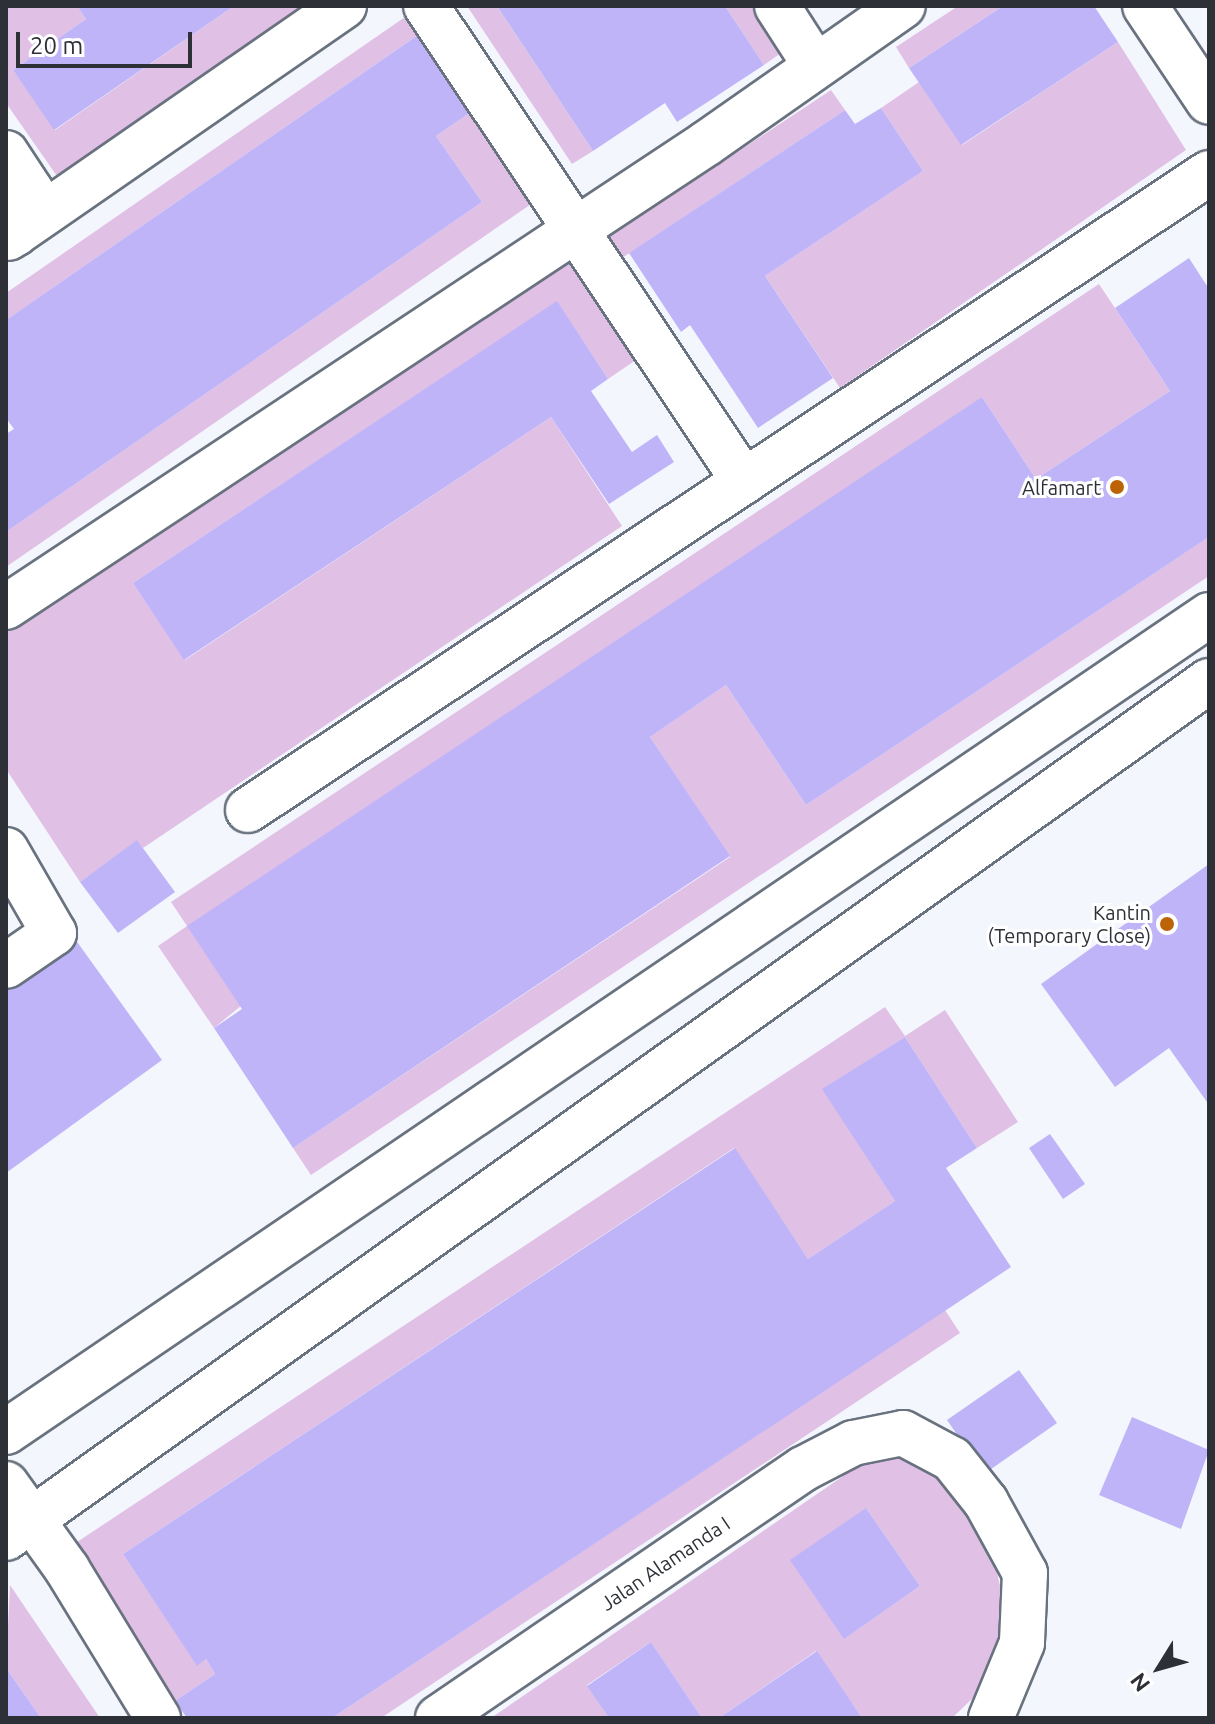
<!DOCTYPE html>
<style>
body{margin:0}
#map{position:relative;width:1215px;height:1724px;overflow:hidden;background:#f3f7fd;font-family:Ubuntu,sans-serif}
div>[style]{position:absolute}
.green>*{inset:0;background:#e1c0e6}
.building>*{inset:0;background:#bfb4f8}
.roads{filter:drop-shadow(2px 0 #69727f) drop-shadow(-2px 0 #69727f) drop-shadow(0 2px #69727f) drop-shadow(0 -2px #69727f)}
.minor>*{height:44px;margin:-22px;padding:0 22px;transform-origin:22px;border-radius:22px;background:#fff}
.dots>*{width:22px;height:22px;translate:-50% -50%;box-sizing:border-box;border:4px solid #fff;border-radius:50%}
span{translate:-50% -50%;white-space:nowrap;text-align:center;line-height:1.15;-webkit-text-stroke:6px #fff;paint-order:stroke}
.poi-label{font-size:20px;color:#2d3036}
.right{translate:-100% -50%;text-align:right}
.street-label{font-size:20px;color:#2d3036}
.frame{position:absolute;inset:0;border:8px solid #2d3036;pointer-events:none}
.north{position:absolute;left:1119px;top:1628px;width:80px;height:80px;-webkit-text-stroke:6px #fff;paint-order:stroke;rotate:233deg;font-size:22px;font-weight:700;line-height:32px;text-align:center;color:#2d3036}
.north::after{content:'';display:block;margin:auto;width:28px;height:36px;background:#2d3036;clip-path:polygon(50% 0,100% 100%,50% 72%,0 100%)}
.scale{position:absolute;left:16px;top:32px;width:176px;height:36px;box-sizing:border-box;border:4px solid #2d3036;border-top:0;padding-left:10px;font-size:24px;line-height:28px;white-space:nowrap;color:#2d3036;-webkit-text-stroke:6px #fff;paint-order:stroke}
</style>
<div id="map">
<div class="green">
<div style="clip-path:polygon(6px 6px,77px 6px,86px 19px,13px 70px,55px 130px,234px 6px,352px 6px,73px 199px,6px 103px)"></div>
<div style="clip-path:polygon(467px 6px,497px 6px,593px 151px,572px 164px)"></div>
<div style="clip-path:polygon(725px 6px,751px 6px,781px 53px,764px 65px)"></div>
<div style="clip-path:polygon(958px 6px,1003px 6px,909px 68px,896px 47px)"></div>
<div style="clip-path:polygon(405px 17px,418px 35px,6px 320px,6px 293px)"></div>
<div style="clip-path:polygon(1118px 42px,1186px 150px,840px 388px,765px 276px,923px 171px,881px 108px,919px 82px,962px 145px)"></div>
<div style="clip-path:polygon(831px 90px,845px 110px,619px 260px,606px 239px)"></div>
<div style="clip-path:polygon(471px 112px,534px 202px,6px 567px,6px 532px,482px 202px,436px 136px)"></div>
<div style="clip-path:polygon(566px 254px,636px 360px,608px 379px,557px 302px,133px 583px,185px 660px,551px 417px,622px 526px,143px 848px,137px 841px,80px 882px,6px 769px,6px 627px)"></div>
<div style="clip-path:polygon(1099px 284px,1170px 391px,1036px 479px,982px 397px,214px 1028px,158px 946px,187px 926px,171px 902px)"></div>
<div style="clip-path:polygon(1209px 537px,1209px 576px,311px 1175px,293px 1148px,730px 857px,650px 737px,726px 685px,806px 805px)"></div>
<div style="clip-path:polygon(885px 1007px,905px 1036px,945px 1010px,1018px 1122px,977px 1148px,905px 1037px,823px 1089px,895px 1201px,808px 1259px,734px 1148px,123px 1554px,197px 1665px,206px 1659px,215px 1674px,175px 1701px,71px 1546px)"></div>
<div style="clip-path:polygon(945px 1310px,960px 1333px,381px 1718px,332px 1718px)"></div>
<div style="clip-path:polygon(evenodd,897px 1451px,934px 1467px,972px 1513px,995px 1563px,1004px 1604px,1001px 1635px,991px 1660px,973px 1698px,952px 1718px,862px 1718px,816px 1651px,719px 1718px,702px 1718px,651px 1642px,587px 1685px,609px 1718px,491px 1718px,852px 1470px,897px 1451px,866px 1508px,920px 1586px,845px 1638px,866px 1508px)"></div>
<div style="clip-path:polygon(10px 1585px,100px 1718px,41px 1718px,6px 1668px)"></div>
</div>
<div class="building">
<div style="clip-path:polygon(77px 6px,234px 6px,54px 130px,13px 70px,86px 19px)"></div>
<div style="clip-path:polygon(497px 6px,725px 6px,764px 65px,677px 122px,665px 103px,593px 151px)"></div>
<div style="clip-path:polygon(1003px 6px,1094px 6px,1118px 42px,961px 145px,909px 68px)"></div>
<div style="clip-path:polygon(418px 35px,471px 112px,436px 136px,482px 202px,6px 532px,6px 434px,14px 429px,6px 418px,6px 320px)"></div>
<div style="clip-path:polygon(881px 108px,923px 171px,765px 276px,833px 378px,758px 428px,690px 325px,681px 332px,629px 253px,845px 110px,855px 124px)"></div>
<div style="clip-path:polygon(1189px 258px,1209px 289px,1209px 537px,806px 805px,726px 685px,650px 737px,730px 856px,293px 1148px,214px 1028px,242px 1009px,187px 926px,982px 397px,1036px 479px,1170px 391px,1115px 308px)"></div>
<div style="clip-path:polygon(557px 301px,608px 379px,591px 391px,632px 452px,657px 435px,674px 462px,609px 504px,551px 417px,184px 660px,133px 583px)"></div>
<div style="clip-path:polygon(137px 840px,175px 892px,118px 933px,80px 882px)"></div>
<div style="clip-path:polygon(1209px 864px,1209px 1105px,1169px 1048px,1115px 1087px,1041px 984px)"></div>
<div style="clip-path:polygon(75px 939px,162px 1060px,6px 1173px,6px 988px)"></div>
<div style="clip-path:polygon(905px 1037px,977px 1148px,946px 1168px,1011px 1267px,332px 1718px,187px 1718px,175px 1701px,215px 1674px,206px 1659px,197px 1666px,123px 1554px,735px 1148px,808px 1259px,895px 1201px,822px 1089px)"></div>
<div style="clip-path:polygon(1050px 1134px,1085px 1184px,1063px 1199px,1029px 1148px)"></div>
<div style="clip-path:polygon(1019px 1370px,1057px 1423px,984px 1474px,947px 1420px)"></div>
<div style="clip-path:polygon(1132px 1417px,1209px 1450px,1181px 1529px,1099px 1495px)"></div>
<div style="clip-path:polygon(866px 1508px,920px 1586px,844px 1639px,790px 1560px)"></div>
<div style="clip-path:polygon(651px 1642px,702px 1718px,609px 1718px,587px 1686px)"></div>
<div style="clip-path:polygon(817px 1651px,862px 1718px,719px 1718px)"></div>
<div style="clip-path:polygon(6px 1668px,41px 1718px,6px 1718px)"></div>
</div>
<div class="roads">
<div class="minor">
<div style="left:426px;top:6px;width:572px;rotate:56.2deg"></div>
<div style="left:777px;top:6px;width:70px;rotate:57.2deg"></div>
<div style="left:1145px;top:6px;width:115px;rotate:56.3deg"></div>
<div style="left:6px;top:153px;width:45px;rotate:56.7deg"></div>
<div style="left:31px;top:191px;width:45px;rotate:109.7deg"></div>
<div style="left:16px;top:233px;width:9px;rotate:148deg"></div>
<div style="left:16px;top:233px;width:399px;rotate:-34.7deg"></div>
<div style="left:6px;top:607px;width:841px;rotate:-33.5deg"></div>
<div style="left:707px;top:143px;width:239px;rotate:-35deg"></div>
<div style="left:248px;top:810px;width:1153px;rotate:-33.54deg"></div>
<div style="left:6px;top:850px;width:96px;rotate:60deg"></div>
<div style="left:54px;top:933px;width:58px;rotate:145.5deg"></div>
<div style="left:6px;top:1432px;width:1454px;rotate:-34.18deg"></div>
<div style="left:6px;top:1484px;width:105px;rotate:54.3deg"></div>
<div style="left:67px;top:1569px;width:175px;rotate:58.6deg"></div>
<div style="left:6px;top:1538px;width:1477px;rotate:-35.47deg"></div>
<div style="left:438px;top:1718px;width:442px;rotate:-34.3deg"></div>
<div style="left:803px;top:1469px;width:56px;rotate:-27.5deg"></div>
<div style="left:853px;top:1443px;width:51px;rotate:-11.3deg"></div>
<div style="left:903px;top:1433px;width:55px;rotate:28deg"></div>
<div style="left:952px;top:1459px;width:55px;rotate:51.7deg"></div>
<div style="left:986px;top:1502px;width:81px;rotate:61.2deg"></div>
<div style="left:1025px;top:1573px;width:70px;rotate:92.5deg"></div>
<div style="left:1022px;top:1643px;width:81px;rotate:112.5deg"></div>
</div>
</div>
<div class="dots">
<div style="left:1117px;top:487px;background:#bd6307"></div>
<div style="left:1167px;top:924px;background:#bd6307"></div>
</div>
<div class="poi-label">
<span class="right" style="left:1101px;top:487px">Alfamart</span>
<span class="right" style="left:1151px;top:924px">Kantin<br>(Temporary Close)</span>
</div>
<div class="street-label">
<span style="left:665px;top:1563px;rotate:-34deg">Jalan Alamanda I</span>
</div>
<div class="frame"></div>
<div class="north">N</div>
<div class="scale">20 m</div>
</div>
